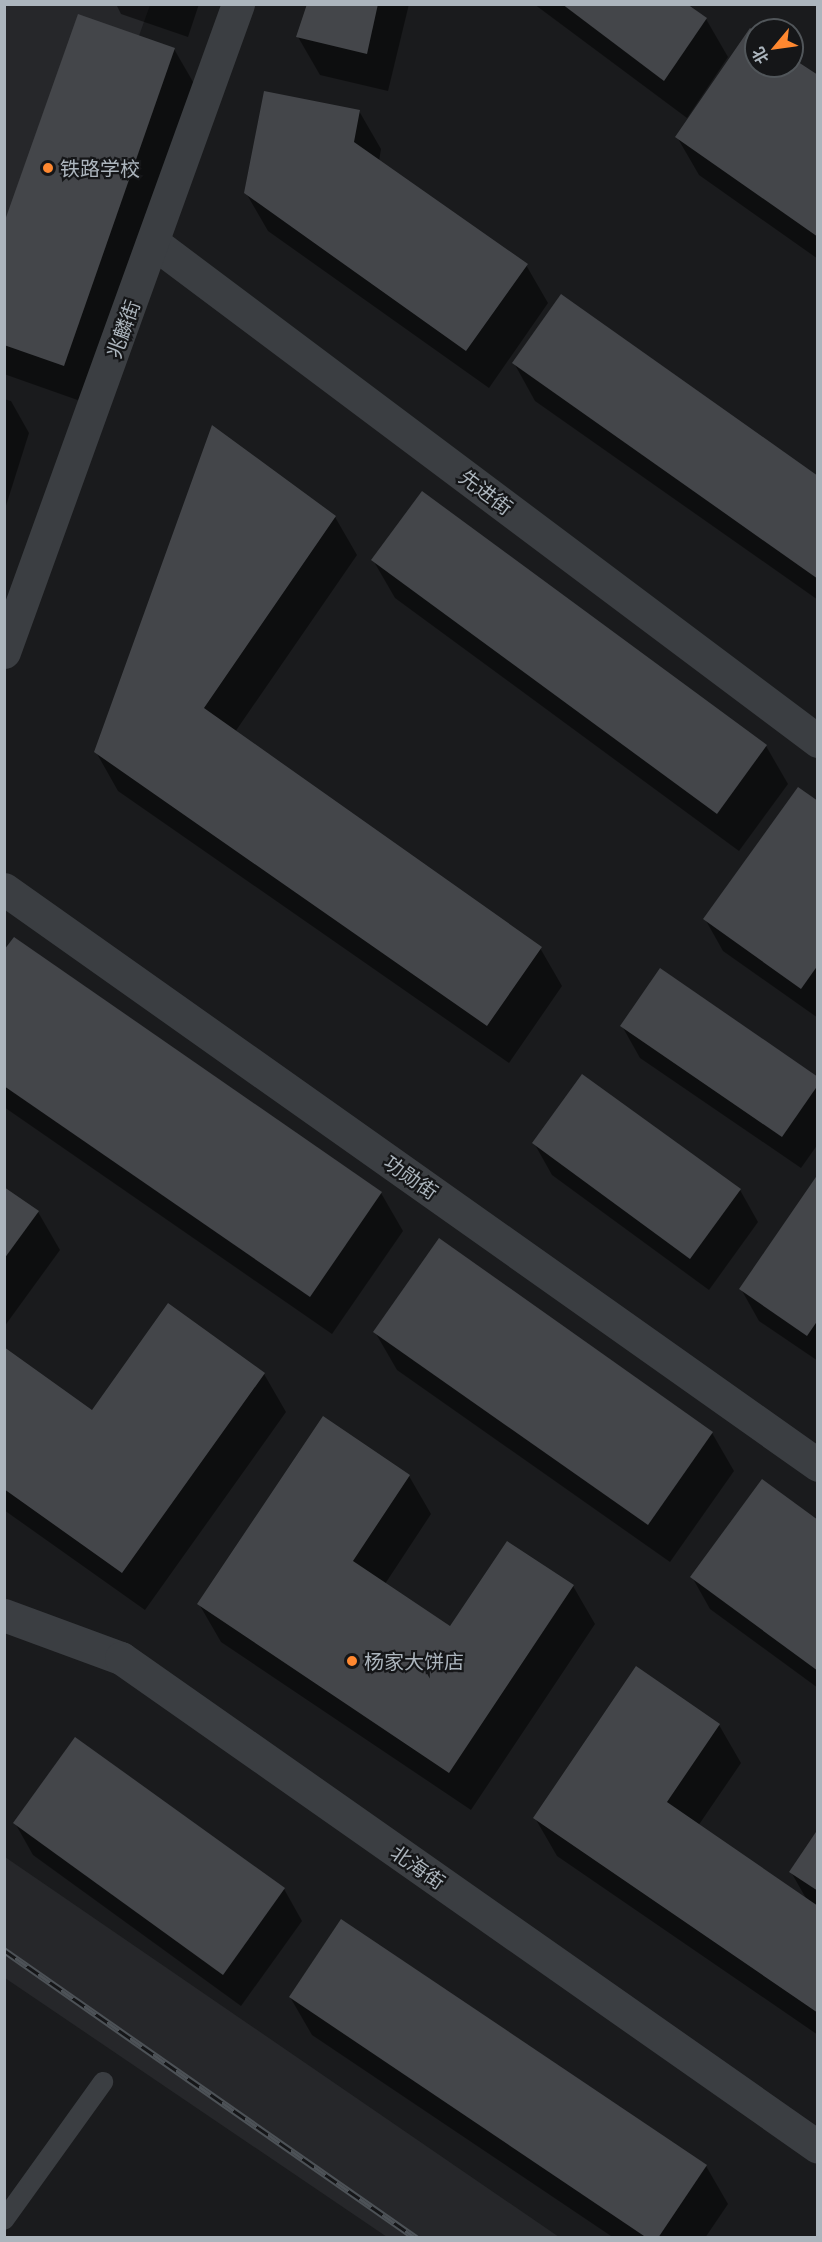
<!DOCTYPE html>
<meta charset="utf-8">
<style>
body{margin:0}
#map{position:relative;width:822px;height:2242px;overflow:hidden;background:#1a1b1d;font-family:Manrope,"Noto Sans SC",sans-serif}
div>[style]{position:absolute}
.built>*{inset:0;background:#26272a}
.shadow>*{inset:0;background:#0007}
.building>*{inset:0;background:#44464a}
.service>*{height:20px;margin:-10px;padding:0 10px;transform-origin:10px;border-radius:10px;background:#3b3e42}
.tertiary>*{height:33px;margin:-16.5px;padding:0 16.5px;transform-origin:16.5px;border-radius:16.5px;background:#3b3e42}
.rail>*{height:7px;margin-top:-3.5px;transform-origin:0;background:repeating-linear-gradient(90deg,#151618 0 14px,#4d5257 0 28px);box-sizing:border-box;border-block:2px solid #4d5257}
.dots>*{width:16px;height:16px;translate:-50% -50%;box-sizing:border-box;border:3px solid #151618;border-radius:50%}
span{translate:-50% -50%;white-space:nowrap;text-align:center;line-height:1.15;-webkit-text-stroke:4.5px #151618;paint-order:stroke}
.poi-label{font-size:20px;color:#acb5bd}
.left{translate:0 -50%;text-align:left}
.street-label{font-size:20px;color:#acb5bd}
.frame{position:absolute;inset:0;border:6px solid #acb5bd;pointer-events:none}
.north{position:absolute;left:744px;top:18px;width:60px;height:60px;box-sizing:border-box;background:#151618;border:2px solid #51565a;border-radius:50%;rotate:241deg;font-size:16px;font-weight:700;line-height:24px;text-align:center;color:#acb5bd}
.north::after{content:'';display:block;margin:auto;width:21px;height:27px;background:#ff8830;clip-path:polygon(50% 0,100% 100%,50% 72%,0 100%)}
</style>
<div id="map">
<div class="built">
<div style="clip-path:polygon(4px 5px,150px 5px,29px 344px,5px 332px)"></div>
<div style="clip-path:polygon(5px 1857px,559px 2237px,387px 2237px,5px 1978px)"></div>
</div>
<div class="shadow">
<div style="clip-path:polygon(116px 4px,199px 4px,188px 37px,121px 14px)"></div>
<div style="clip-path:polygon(308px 4px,409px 4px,388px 91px,320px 75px,298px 37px)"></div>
<div style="clip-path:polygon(534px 4px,685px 4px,706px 19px,728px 57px,687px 118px)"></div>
<div style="clip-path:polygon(756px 34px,756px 66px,792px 66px,792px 60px,818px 77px,818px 259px,699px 175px,677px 137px)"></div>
<div style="clip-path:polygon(174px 49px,196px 87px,86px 403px,4px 374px,4px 228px)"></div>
<div style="clip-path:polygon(359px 111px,381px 149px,379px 161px,526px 265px,548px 303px,489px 388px,268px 231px,246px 193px)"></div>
<div style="clip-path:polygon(514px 363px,818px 478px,818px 600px,535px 401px)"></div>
<div style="clip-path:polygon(4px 399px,11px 401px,29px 433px,4px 512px)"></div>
<div style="clip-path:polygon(335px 517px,357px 555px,235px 732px,540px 948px,562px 986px,509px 1063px,118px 791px,96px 752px)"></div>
<div style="clip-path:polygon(373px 560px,766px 746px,788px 784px,739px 851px,395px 598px)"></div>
<div style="clip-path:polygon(818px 802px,818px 1018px,723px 951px,705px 919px)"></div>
<div style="clip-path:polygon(4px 953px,381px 1193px,403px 1231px,332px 1334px,4px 1107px)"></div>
<div style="clip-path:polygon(622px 1026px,818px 1079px,818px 1144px,801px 1168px,640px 1058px)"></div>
<div style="clip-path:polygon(534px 1143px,740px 1190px,758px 1222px,709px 1290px,552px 1175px)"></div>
<div style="clip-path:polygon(818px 1176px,818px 1361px,759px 1321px,741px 1289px)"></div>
<div style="clip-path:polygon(4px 1189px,38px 1212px,60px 1250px,4px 1327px)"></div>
<div style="clip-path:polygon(375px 1332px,712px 1433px,734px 1471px,670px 1562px,397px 1370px)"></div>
<div style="clip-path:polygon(4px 1349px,93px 1412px,264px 1374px,286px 1412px,145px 1610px,4px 1510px)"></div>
<div style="clip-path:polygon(409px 1476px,431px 1514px,385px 1584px,450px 1628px,507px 1543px,573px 1586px,595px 1624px,471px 1810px,221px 1642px,199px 1604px)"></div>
<div style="clip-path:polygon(818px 1522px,818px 1688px,710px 1609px,692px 1577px)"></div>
<div style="clip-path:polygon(719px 1725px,741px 1763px,698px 1826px,807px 1900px,791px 1872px,818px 1832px,818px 2035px,557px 1856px,535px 1818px)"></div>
<div style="clip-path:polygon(15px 1823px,284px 1889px,302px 1921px,241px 2006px,33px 1855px)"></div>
<div style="clip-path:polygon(290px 1997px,706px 2166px,728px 2204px,705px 2238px,614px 2238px,312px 2035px)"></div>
</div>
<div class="building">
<div style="clip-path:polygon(307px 4px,378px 4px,367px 54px,296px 37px)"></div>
<div style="clip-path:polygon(562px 4px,687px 4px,707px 18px,664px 81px)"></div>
<div style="clip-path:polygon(78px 14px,175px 48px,64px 366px,4px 345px,4px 223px)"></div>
<div style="clip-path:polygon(750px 28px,756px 33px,756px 66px,792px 66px,792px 58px,818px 75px,818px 237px,675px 137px)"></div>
<div style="clip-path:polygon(264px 91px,360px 110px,354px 142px,528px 264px,466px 351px,244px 193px)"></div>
<div style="clip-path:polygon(561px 294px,818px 476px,818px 579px,512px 363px)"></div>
<div style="clip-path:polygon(212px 425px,336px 516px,204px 708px,542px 947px,487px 1026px,94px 752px)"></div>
<div style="clip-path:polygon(422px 491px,767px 745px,717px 814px,371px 560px)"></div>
<div style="clip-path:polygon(798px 787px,818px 801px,818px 965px,801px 989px,703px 919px)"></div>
<div style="clip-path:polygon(14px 937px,382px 1192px,310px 1297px,4px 1086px,4px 950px)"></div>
<div style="clip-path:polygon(660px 968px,818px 1077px,818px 1085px,782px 1137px,620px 1026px)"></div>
<div style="clip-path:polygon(582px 1074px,741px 1189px,690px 1259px,532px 1143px)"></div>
<div style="clip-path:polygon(818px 1174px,818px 1320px,807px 1336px,739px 1289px)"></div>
<div style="clip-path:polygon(4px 1187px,39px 1211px,4px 1259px)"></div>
<div style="clip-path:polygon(439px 1238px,713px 1432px,648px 1525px,373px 1332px)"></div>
<div style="clip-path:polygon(168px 1303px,265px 1373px,122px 1573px,4px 1489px,4px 1347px,92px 1410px)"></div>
<div style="clip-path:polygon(323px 1416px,410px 1475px,353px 1561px,450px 1626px,507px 1541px,574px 1585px,449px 1773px,197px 1604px)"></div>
<div style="clip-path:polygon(762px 1479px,818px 1520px,818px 1671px,690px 1577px)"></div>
<div style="clip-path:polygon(636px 1666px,720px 1724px,667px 1802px,818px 1906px,818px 2013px,533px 1818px)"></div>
<div style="clip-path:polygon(75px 1737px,285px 1888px,223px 1975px,13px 1823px)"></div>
<div style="clip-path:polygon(818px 1829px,818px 1891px,789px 1872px)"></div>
<div style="clip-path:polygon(341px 1919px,707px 2165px,658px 2238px,647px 2238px,289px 1997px)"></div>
</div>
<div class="service">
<div style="left:4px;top:2220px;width:170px;rotate:-54.3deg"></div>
</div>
<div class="tertiary">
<div style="left:154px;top:243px;width:830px;rotate:36.87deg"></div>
<div style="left:4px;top:652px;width:689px;rotate:-70.14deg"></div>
<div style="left:4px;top:889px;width:997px;rotate:35.28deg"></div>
<div style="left:4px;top:1615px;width:125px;rotate:20.2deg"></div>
<div style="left:121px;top:1658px;width:851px;rotate:35.05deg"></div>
</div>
<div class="rail">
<div style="left:4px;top:1950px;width:503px;rotate:34.95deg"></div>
</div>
<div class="dots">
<div style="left:48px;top:168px;background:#ff8830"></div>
<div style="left:352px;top:1661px;background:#ff8830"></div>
</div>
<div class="poi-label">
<span class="left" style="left:60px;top:168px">铁路学校</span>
<span class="left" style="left:364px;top:1661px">杨家大饼店</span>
</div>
<div class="street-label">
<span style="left:123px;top:329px;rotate:-70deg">兆麟街</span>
<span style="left:486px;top:492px;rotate:37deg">先进街</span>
<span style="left:411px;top:1177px;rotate:35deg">功勋街</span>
<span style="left:418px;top:1867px;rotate:35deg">北海街</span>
</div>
<div class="frame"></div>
<div class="north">北</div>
</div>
